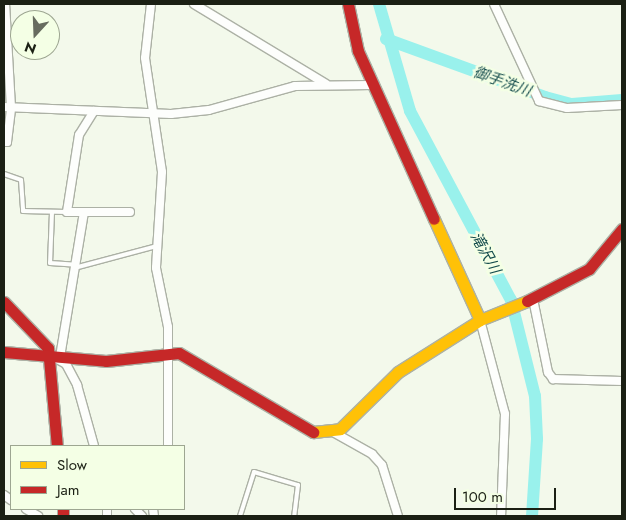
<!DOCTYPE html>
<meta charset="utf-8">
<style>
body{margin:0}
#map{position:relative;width:626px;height:520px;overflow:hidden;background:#f3f9eb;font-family:Jost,"Noto Sans JP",sans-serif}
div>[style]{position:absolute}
.river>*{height:12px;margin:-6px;padding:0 6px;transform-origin:6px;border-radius:6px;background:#99f1ec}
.roads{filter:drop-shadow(1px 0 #acb1a5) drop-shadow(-1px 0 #acb1a5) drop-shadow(0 1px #acb1a5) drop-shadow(0 -1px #acb1a5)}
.lane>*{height:4px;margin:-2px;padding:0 2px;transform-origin:2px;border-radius:2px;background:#fdfefc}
.street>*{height:8px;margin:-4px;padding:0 4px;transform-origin:4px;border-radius:4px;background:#fdfefc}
.slow>*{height:11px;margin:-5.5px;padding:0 5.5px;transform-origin:5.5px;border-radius:5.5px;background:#ffc107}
.jam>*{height:11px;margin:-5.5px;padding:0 5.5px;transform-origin:5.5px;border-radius:5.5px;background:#c62828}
span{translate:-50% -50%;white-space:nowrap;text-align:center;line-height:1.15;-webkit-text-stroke:5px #f4ffe5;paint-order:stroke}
.water-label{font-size:15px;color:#154d4d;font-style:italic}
.frame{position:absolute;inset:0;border:5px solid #1b2014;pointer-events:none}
.legend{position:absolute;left:10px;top:445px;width:175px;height:65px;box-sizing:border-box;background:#f4ffe5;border:1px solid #9da691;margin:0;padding:6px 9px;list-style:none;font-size:15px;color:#1b2014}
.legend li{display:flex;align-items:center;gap:10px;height:25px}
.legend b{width:25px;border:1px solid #9da691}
.north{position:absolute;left:10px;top:10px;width:50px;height:50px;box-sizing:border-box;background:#f4ffe5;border:1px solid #9da691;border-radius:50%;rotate:200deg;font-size:14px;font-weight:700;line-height:20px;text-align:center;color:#1b2014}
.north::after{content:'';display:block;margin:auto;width:18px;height:22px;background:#676c5f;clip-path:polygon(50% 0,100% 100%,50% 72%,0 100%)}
.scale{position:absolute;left:454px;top:488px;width:102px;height:22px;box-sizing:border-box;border:2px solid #1b2014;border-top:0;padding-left:6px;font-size:15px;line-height:18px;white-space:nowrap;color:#1b2014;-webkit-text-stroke:4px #f4ffe5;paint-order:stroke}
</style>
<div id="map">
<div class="river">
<div style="left:379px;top:4px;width:111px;rotate:73.8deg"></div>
<div style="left:410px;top:111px;width:214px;rotate:61.9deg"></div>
<div style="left:511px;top:300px;width:99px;rotate:76deg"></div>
<div style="left:535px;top:396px;width:43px;rotate:87.3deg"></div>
<div style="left:537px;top:439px;width:77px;rotate:93.7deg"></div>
<div style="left:386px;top:39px;width:169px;rotate:20deg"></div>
<div style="left:545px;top:97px;width:28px;rotate:15deg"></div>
<div style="left:572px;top:104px;width:50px;rotate:-4.6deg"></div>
</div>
<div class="roads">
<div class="lane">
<div style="left:4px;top:174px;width:18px;rotate:19deg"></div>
<div style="left:21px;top:180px;width:31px;rotate:86deg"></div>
<div style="left:23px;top:211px;width:44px;rotate:1.3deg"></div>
<div style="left:52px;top:212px;width:51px;rotate:92.2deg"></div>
<div style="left:50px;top:263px;width:26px;rotate:4deg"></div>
<div style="left:78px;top:267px;width:82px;rotate:-14.9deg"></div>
<div style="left:240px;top:516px;width:46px;rotate:-72.3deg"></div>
<div style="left:254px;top:472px;width:46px;rotate:16.5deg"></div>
<div style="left:298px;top:485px;width:31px;rotate:97deg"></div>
</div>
<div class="street">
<div style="left:151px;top:4px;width:54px;rotate:96.3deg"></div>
<div style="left:145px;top:58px;width:115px;rotate:81.5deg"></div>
<div style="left:162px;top:172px;width:96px;rotate:93.6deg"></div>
<div style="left:156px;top:268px;width:60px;rotate:78.5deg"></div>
<div style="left:168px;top:327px;width:119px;rotate:90deg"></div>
<div style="left:194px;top:4px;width:154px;rotate:31.2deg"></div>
<div style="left:494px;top:4px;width:107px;rotate:65.1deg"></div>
<div style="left:539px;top:101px;width:29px;rotate:14deg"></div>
<div style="left:567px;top:108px;width:55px;rotate:-3.1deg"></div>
<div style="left:4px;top:107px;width:167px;rotate:2.4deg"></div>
<div style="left:171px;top:114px;width:38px;rotate:-6deg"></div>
<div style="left:209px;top:110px;width:89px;rotate:-15.6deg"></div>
<div style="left:295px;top:86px;width:77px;rotate:-0.7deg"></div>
<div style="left:94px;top:111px;width:28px;rotate:122deg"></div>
<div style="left:79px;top:135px;width:78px;rotate:98.9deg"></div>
<div style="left:67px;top:212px;width:63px"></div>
<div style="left:4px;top:142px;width:3px"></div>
<div style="left:7px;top:142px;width:35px;rotate:-83deg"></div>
<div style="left:11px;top:107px;width:103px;rotate:-93.3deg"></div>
<div style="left:533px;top:299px;width:75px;rotate:78.4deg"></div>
<div style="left:548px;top:372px;width:9px;rotate:54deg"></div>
<div style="left:553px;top:379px;width:69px;rotate:1.7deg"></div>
<div style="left:480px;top:320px;width:97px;rotate:75.1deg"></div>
<div style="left:505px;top:414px;width:102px;rotate:92.2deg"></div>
<div style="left:60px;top:357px;width:147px;rotate:-80.6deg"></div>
<div style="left:57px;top:359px;width:10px;rotate:29deg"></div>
<div style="left:66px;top:364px;width:24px;rotate:62deg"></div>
<div style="left:77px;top:385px;width:63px;rotate:74.4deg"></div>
<div style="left:333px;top:432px;width:45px;rotate:29.4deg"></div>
<div style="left:372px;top:454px;width:15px;rotate:48deg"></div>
<div style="left:382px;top:465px;width:53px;rotate:72.6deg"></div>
<div style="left:4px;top:495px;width:9px;rotate:36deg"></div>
<div style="left:26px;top:509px;width:14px;rotate:30deg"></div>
<div style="left:135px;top:509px;width:10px;rotate:45deg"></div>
<div style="left:153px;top:509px;width:7px;rotate:82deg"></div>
<div style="left:107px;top:516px;width:7px;rotate:-90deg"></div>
</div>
<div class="slow">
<div style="left:434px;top:219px;width:111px;rotate:65.5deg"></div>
<div style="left:313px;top:432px;width:27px;rotate:-6deg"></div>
<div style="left:340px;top:429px;width:81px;rotate:-44.5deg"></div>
<div style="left:398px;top:372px;width:97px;rotate:-32.4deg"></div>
<div style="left:480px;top:320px;width:51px;rotate:-22deg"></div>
</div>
<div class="jam">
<div style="left:348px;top:4px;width:48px;rotate:78deg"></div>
<div style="left:358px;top:51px;width:184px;rotate:65.7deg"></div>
<div style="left:527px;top:301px;width:70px;rotate:-27.3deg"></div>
<div style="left:589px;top:269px;width:52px;rotate:-50.5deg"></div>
<div style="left:4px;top:302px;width:64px;rotate:46.3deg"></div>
<div style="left:48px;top:348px;width:98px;rotate:84.8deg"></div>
<div style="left:4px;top:352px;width:102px;rotate:5deg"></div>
<div style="left:106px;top:361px;width:73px;rotate:-6.3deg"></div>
<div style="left:179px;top:353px;width:156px;rotate:30.5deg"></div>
<div style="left:63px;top:509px;width:7px;rotate:90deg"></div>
</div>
</div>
<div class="water-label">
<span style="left:502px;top:82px;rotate:20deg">御手洗川</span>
<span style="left:485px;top:253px;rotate:61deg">滝沢川</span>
</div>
<div class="frame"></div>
<ul class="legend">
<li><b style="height:6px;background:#ffc107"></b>Slow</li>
<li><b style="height:6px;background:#c62828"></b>Jam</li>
</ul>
<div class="north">N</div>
<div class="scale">100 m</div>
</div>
